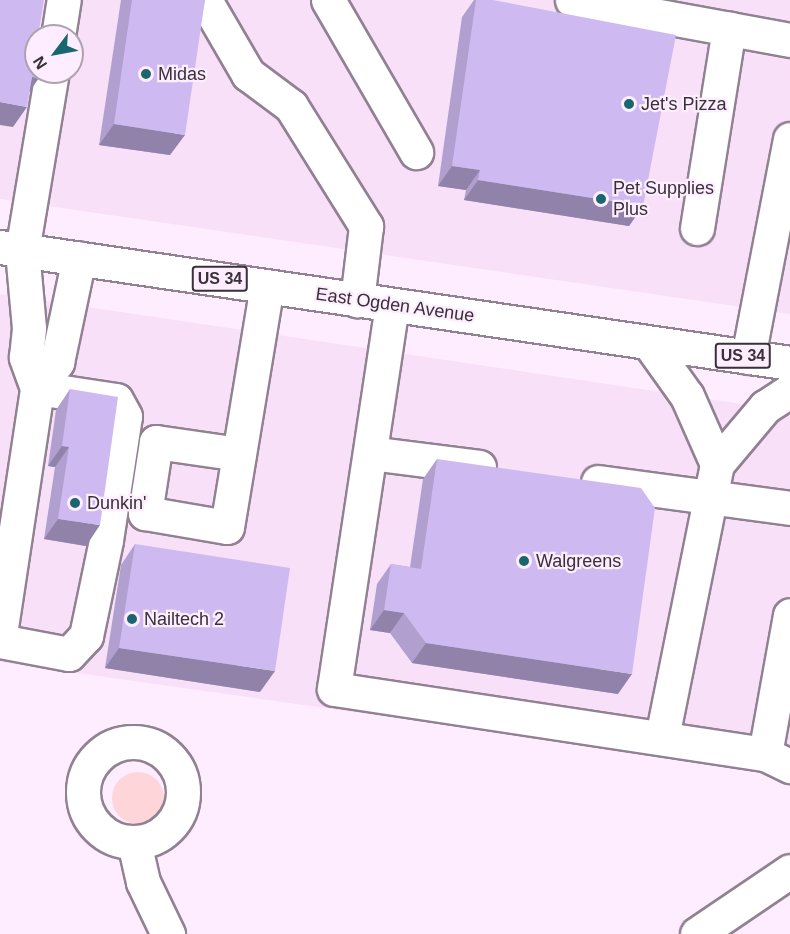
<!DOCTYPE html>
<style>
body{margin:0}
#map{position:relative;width:790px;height:934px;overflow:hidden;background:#feedff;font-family:Helvetica,sans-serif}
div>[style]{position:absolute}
.built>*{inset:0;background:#f7e0f8}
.green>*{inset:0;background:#fed6da}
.round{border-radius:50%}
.roads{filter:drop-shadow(2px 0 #918192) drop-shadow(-2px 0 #918192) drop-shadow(0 2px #918192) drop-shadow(0 -2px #918192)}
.minor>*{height:33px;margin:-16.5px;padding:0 16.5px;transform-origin:16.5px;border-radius:16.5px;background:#fff}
.minor>.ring{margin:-16.5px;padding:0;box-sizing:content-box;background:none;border:33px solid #fff;border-radius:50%}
.major>*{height:33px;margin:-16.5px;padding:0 16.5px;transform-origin:16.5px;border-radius:16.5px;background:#fff}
.wall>*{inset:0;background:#b1a0cf}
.shaded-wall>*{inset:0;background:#9082a9}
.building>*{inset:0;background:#cebaf1}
.dots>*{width:16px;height:16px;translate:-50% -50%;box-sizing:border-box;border:3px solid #feedff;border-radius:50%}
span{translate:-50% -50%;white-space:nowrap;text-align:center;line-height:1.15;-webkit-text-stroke:4.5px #feedff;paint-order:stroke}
.shield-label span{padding:2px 4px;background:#feedff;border:2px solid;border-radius:4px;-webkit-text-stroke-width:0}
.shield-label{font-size:16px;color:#383138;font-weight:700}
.poi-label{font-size:18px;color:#383138}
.left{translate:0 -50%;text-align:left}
.street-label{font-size:18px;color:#383138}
.north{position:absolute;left:24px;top:24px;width:60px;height:60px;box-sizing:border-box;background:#feedff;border:2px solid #afa2af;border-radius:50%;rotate:238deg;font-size:16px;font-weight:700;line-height:24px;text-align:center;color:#383138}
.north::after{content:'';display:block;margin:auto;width:21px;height:27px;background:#1a666f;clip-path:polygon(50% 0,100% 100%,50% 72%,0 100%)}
</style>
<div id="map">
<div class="built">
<div style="clip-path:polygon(evenodd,0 0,790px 0,790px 314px,0 199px,0 0,36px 36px,72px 36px,72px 72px,36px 72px,36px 36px)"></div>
<div style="clip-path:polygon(0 294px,790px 411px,790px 774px,0 662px)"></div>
</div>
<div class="green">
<div class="round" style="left:112px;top:772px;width:52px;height:52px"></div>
</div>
<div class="roads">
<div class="minor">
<div style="left:205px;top:0;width:86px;rotate:59.8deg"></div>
<div style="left:248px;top:74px;width:54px;rotate:36.7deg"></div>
<div style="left:291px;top:106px;width:142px;rotate:58deg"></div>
<div style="left:366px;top:226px;width:75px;rotate:96.9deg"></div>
<div style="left:328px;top:0;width:176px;rotate:59.9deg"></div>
<div style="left:572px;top:0;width:222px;rotate:10.4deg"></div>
<div style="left:58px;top:36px;width:36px;rotate:-81deg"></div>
<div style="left:697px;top:228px;width:202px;rotate:-80.9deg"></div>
<div style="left:392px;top:305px;width:388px;rotate:98.6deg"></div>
<div style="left:334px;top:689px;width:436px;rotate:8.6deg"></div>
<div style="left:765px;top:754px;width:141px;rotate:-79.8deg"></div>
<div style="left:649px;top:343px;width:65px;rotate:54.4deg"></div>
<div style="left:687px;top:396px;width:74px;rotate:66.2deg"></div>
<div style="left:748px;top:357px;width:222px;rotate:-79.1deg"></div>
<div style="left:37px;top:388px;width:33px;rotate:-52deg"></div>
<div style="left:57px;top:362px;width:106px;rotate:-78.1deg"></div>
<div style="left:370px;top:453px;width:110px;rotate:7.3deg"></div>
<div style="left:239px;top:454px;width:84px;rotate:-171.8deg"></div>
<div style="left:156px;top:442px;width:72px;rotate:98.8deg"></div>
<div style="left:145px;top:513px;width:83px;rotate:9.7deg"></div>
<div style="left:227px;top:527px;width:244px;rotate:-80.6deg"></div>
<div style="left:598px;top:482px;width:194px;rotate:7.7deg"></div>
<div style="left:0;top:634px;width:249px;rotate:-81.4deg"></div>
<div style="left:37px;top:388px;width:33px;rotate:-110deg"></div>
<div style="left:26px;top:357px;width:29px;rotate:-84deg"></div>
<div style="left:29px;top:328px;width:77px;rotate:-95.2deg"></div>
<div style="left:22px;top:251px;width:181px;rotate:-80.5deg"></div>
<div style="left:0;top:641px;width:70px;rotate:10.7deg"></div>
<div style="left:69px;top:654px;width:25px;rotate:-47deg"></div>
<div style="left:86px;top:636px;width:98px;rotate:-78.2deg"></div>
<div style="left:106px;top:540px;width:125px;rotate:-81.3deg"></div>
<div style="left:125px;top:416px;width:18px;rotate:-119deg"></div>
<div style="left:116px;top:400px;width:80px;rotate:-171.4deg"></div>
<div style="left:662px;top:737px;width:278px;rotate:-78.6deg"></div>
<div style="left:717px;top:464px;width:75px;rotate:-49.9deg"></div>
<div style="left:765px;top:407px;width:30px;rotate:-33deg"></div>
<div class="ring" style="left:83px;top:742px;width:67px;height:67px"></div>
<div style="left:765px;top:754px;width:28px;rotate:26deg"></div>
<div style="left:134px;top:842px;width:41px;rotate:77.3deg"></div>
<div style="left:143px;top:882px;width:58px;rotate:64.3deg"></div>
<div style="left:697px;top:934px;width:112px;rotate:-34.1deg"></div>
</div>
<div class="major">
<div style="left:0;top:247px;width:798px;rotate:8.35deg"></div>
</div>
</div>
<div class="wall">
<div style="clip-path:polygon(121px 0,205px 0,170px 155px,99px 145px)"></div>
<div style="clip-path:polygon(474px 0,493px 0,643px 206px,629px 226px,464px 200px,466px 190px,438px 186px,462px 17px)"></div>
<div style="clip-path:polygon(70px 389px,86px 546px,44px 539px,55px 467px,48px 466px,56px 410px)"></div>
<div style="clip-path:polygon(437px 459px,618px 694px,412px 663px,390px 633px,370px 630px,377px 584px,391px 564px,410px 567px,423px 479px)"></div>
<div style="clip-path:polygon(135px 544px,260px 692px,105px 668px,121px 565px)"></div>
</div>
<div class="shaded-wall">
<div style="clip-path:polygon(32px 77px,39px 78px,25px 98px)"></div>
<div style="clip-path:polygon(0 102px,27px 107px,13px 127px,0 125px)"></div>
<div style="clip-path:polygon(114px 124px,185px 135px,170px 155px,99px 145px)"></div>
<div style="clip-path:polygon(452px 166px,480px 170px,466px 190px,438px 186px)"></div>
<div style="clip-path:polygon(478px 180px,643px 206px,629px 226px,464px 200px)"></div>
<div style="clip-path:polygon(62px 446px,69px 447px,55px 467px,48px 466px)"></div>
<div style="clip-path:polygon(58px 519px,100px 525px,86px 546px,44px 539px)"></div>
<div style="clip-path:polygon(384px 610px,404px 613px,390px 633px,370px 630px)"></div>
<div style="clip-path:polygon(426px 643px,632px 674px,618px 694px,412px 663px)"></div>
<div style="clip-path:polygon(119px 648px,275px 671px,260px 692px,105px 668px)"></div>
</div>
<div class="building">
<div style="clip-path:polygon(0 0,44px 0,38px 36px,36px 36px,36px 72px,40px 72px,39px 78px,32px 77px,27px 107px,0 102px)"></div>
<div style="clip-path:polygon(132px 0,205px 0,185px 135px,114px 124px)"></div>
<div style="clip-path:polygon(476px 0,493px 0,676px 35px,643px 206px,478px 180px,480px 170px,452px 166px)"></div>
<div style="clip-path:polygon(70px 389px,118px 397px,100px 525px,58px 519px,69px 447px,62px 446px)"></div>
<div style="clip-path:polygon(437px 459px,641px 488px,655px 508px,632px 674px,426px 643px,404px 613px,384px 610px,391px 564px,421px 569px)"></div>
<div style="clip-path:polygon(135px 544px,290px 568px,275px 671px,119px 648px)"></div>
</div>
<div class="dots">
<div style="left:146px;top:74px;background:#1a666f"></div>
<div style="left:629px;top:104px;background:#1a666f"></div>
<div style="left:601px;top:199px;background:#1a666f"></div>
<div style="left:75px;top:503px;background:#1a666f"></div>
<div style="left:524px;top:561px;background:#1a666f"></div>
<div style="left:132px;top:619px;background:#1a666f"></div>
</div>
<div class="shield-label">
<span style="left:220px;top:279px">US 34</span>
<span style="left:743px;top:356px">US 34</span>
</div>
<div class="poi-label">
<span class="left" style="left:158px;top:74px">Midas</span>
<span class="left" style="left:641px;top:104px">Jet's Pizza</span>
<span class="left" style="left:613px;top:199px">Pet Supplies<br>Plus</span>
<span class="left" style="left:87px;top:503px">Dunkin'</span>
<span class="left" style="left:536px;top:561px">Walgreens</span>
<span class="left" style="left:144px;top:619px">Nailtech 2</span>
</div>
<div class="street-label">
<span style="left:395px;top:305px;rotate:8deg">East Ogden Avenue</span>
</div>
<div class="north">N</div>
</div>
